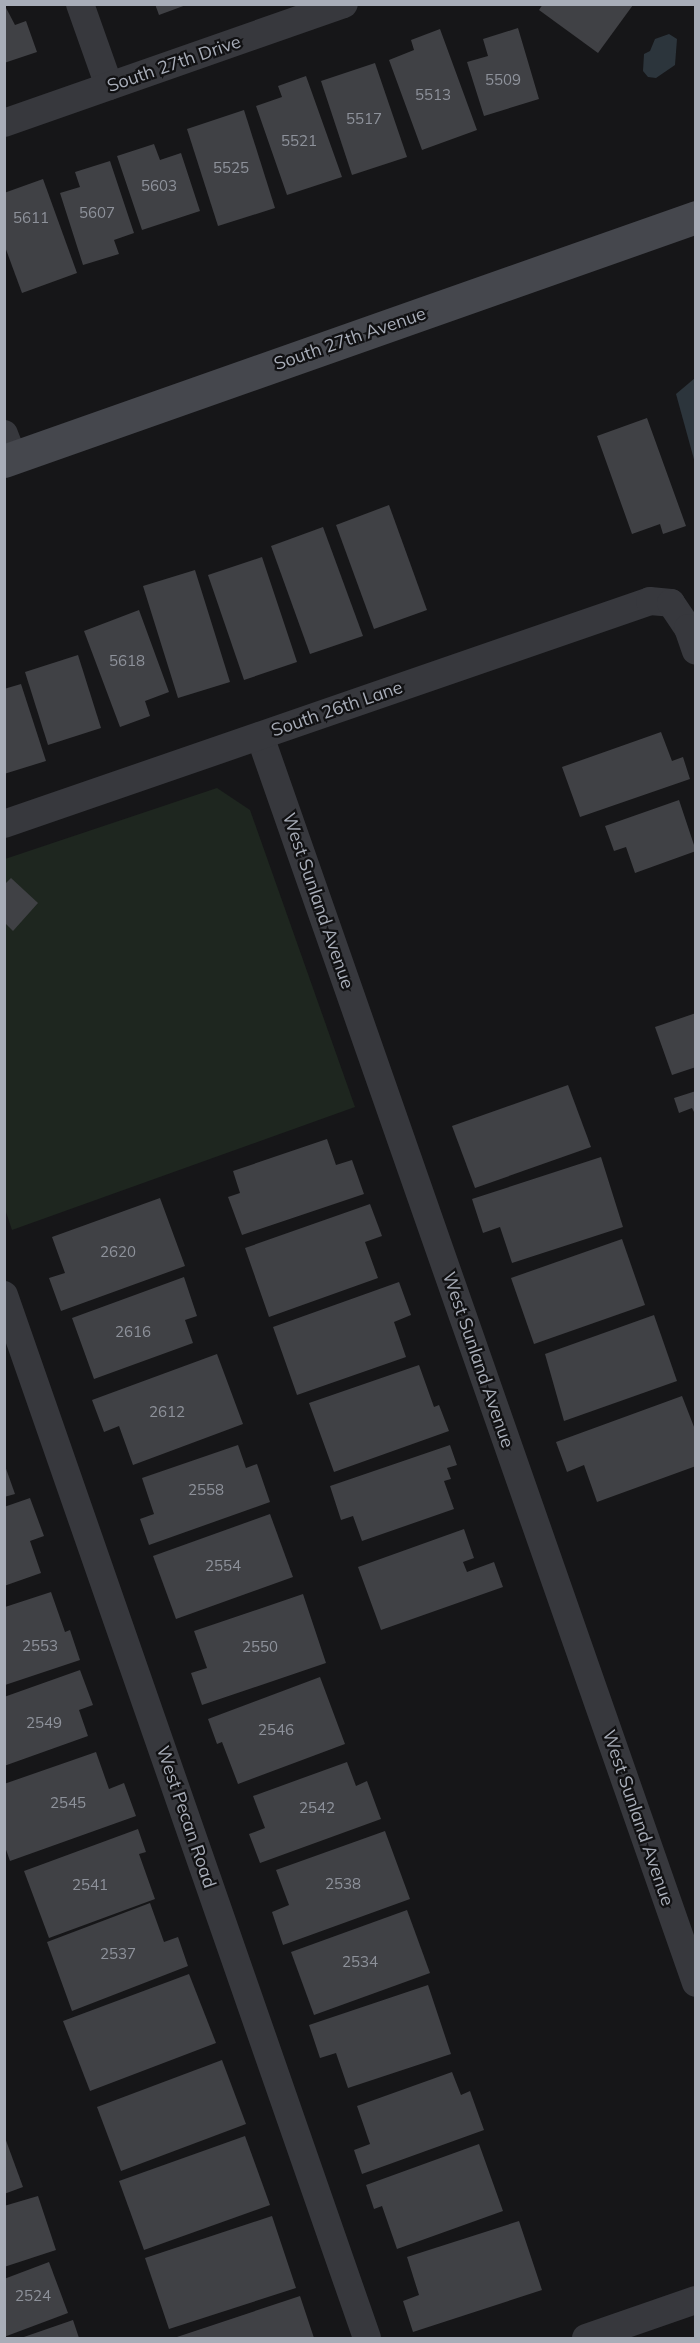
<!DOCTYPE html>
<style>
body{margin:0}
#map{position:relative;width:700px;height:2343px;overflow:hidden;background:#161618;font-family:Mulish,sans-serif}
div>[style]{position:absolute}
.green>*{inset:0;background:#1e261f}
.water>*{inset:0;background:#2c353c}
.building>*{inset:0;background:#404145}
.minor>*{height:28px;margin:-14px;padding:0 14px;transform-origin:14px;border-radius:14px;background:#37383d}
.secondary>*{height:33px;margin:-16.5px;padding:0 16.5px;transform-origin:16.5px;border-radius:16.5px;background:#45474d}
span{translate:-50% -50%;white-space:nowrap;text-align:center;line-height:1.15;-webkit-text-stroke:4.5px #111113;paint-order:stroke}
.number-label{font-size:15px;color:#8e929b}
.number-label span{-webkit-text-stroke-width:0}
.street-label{font-size:18px;color:#a8adb8}
.frame{position:absolute;inset:0;border:6px solid #a8adb8;pointer-events:none}
</style>
<div id="map">
<div class="green">
<div style="clip-path:polygon(217px 788px,250px 810px,355px 1107px,12px 1230px,5px 1209px,5px 859px)"></div>
</div>
<div class="water">
<div style="clip-path:polygon(669px 34px,677px 39px,675px 65px,656px 78px,648px 77px,643px 71px,644px 54px,650px 51px,655px 39px)"></div>
<div style="clip-path:polygon(695px 378px,696px 378px,695px 463px,676px 394px)"></div>
</div>
<div class="building">
<div style="clip-path:polygon(4px 4px,15px 25px,26px 21px,37px 52px,4px 63px)"></div>
<div style="clip-path:polygon(155px 4px,186px 4px,186px 5px,159px 15px)"></div>
<div style="clip-path:polygon(543px 4px,632px 4px,633px 5px,598px 53px,539px 10px)"></div>
<div style="clip-path:polygon(518px 28px,539px 99px,484px 116px,467px 62px,488px 56px,483px 39px)"></div>
<div style="clip-path:polygon(440px 29px,477px 130px,422px 150px,389px 60px,414px 50px,411px 40px)"></div>
<div style="clip-path:polygon(375px 63px,407px 157px,352px 175px,321px 81px)"></div>
<div style="clip-path:polygon(306px 76px,342px 177px,287px 195px,256px 106px,282px 97px,278px 86px)"></div>
<div style="clip-path:polygon(244px 110px,275px 208px,218px 226px,187px 129px)"></div>
<div style="clip-path:polygon(154px 144px,160px 160px,181px 153px,200px 211px,142px 230px,117px 156px)"></div>
<div style="clip-path:polygon(110px 161px,134px 233px,114px 240px,119px 254px,83px 265px,60px 193px,80px 187px,75px 172px)"></div>
<div style="clip-path:polygon(43px 179px,77px 273px,22px 293px,4px 244px,4px 193px)"></div>
<div style="clip-path:polygon(647px 418px,686px 526px,663px 534px,660px 524px,632px 534px,597px 436px)"></div>
<div style="clip-path:polygon(389px 505px,427px 610px,374px 629px,336px 525px)"></div>
<div style="clip-path:polygon(323px 527px,363px 636px,310px 654px,271px 546px)"></div>
<div style="clip-path:polygon(262px 557px,297px 662px,244px 680px,208px 575px)"></div>
<div style="clip-path:polygon(195px 570px,230px 682px,178px 698px,143px 586px)"></div>
<div style="clip-path:polygon(139px 610px,169px 692px,145px 701px,150px 716px,120px 727px,84px 631px)"></div>
<div style="clip-path:polygon(78px 655px,101px 728px,48px 745px,25px 672px)"></div>
<div style="clip-path:polygon(21px 684px,46px 761px,4px 774px,4px 689px)"></div>
<div style="clip-path:polygon(661px 732px,672px 761px,683px 757px,690px 779px,580px 817px,562px 767px)"></div>
<div style="clip-path:polygon(679px 800px,696px 851px,635px 873px,626px 847px,614px 851px,605px 826px)"></div>
<div style="clip-path:polygon(11px 878px,38px 903px,13px 931px,5px 923px,5px 884px)"></div>
<div style="clip-path:polygon(696px 1013px,696px 1067px,672px 1075px,655px 1027px)"></div>
<div style="clip-path:polygon(568px 1085px,591px 1147px,475px 1188px,452px 1126px)"></div>
<div style="clip-path:polygon(696px 1091px,696px 1116px,692px 1108px,679px 1113px,674px 1098px)"></div>
<div style="clip-path:polygon(327px 1139px,336px 1165px,352px 1160px,364px 1194px,242px 1235px,228px 1197px,240px 1193px,233px 1171px)"></div>
<div style="clip-path:polygon(601px 1157px,623px 1227px,512px 1263px,500px 1227px,483px 1233px,472px 1199px)"></div>
<div style="clip-path:polygon(160px 1198px,185px 1266px,61px 1311px,49px 1278px,65px 1273px,52px 1237px)"></div>
<div style="clip-path:polygon(370px 1204px,382px 1236px,365px 1242px,378px 1278px,269px 1317px,245px 1248px)"></div>
<div style="clip-path:polygon(622px 1239px,645px 1305px,534px 1344px,511px 1278px)"></div>
<div style="clip-path:polygon(184px 1277px,197px 1316px,185px 1320px,193px 1343px,94px 1379px,72px 1318px)"></div>
<div style="clip-path:polygon(399px 1282px,411px 1315px,394px 1322px,406px 1357px,297px 1395px,273px 1327px)"></div>
<div style="clip-path:polygon(654px 1315px,677px 1381px,564px 1421px,545px 1354px)"></div>
<div style="clip-path:polygon(217px 1354px,243px 1424px,133px 1465px,119px 1426px,104px 1432px,92px 1400px)"></div>
<div style="clip-path:polygon(419px 1365px,434px 1407px,439px 1405px,449px 1431px,334px 1472px,309px 1403px)"></div>
<div style="clip-path:polygon(682px 1396px,696px 1432px,696px 1466px,597px 1502px,584px 1465px,567px 1472px,556px 1442px)"></div>
<div style="clip-path:polygon(238px 1445px,246px 1468px,257px 1464px,270px 1502px,149px 1545px,140px 1519px,154px 1514px,142px 1478px)"></div>
<div style="clip-path:polygon(450px 1445px,457px 1465px,447px 1468px,451px 1479px,444px 1481px,454px 1509px,362px 1541px,353px 1516px,341px 1520px,330px 1486px)"></div>
<div style="clip-path:polygon(4px 1463px,15px 1494px,4px 1497px)"></div>
<div style="clip-path:polygon(30px 1498px,44px 1536px,30px 1541px,41px 1573px,4px 1586px,4px 1507px)"></div>
<div style="clip-path:polygon(270px 1514px,293px 1577px,176px 1619px,153px 1556px)"></div>
<div style="clip-path:polygon(464px 1529px,474px 1558px,463px 1562px,467px 1572px,494px 1562px,503px 1587px,381px 1630px,358px 1567px)"></div>
<div style="clip-path:polygon(51px 1592px,65px 1632px,70px 1630px,80px 1660px,5px 1685px,5px 1607px)"></div>
<div style="clip-path:polygon(303px 1594px,326px 1663px,202px 1705px,191px 1673px,207px 1668px,194px 1631px)"></div>
<div style="clip-path:polygon(80px 1670px,93px 1705px,79px 1710px,88px 1736px,4px 1766px,4px 1697px)"></div>
<div style="clip-path:polygon(320px 1677px,345px 1744px,238px 1784px,222px 1742px,217px 1744px,208px 1719px)"></div>
<div style="clip-path:polygon(96px 1752px,109px 1789px,124px 1783px,136px 1816px,10px 1861px,4px 1844px,4px 1784px)"></div>
<div style="clip-path:polygon(347px 1762px,356px 1786px,367px 1781px,381px 1819px,260px 1863px,249px 1834px,265px 1828px,253px 1796px)"></div>
<div style="clip-path:polygon(138px 1829px,146px 1852px,139px 1854px,155px 1899px,49px 1938px,24px 1871px)"></div>
<div style="clip-path:polygon(385px 1831px,410px 1899px,283px 1945px,272px 1912px,289px 1905px,276px 1870px)"></div>
<div style="clip-path:polygon(150px 1903px,164px 1942px,178px 1937px,188px 1966px,72px 2011px,47px 1942px)"></div>
<div style="clip-path:polygon(407px 1910px,430px 1973px,314px 2015px,291px 1952px)"></div>
<div style="clip-path:polygon(189px 1974px,216px 2043px,90px 2091px,63px 2021px)"></div>
<div style="clip-path:polygon(428px 1985px,451px 2054px,348px 2088px,336px 2053px,320px 2058px,309px 2025px)"></div>
<div style="clip-path:polygon(222px 2060px,246px 2124px,121px 2171px,97px 2107px)"></div>
<div style="clip-path:polygon(452px 2072px,461px 2095px,470px 2091px,484px 2130px,362px 2174px,354px 2150px,370px 2144px,357px 2106px)"></div>
<div style="clip-path:polygon(4px 2135px,23px 2187px,4px 2194px)"></div>
<div style="clip-path:polygon(245px 2136px,270px 2205px,144px 2250px,119px 2181px)"></div>
<div style="clip-path:polygon(479px 2144px,503px 2211px,397px 2249px,382px 2206px,374px 2209px,366px 2185px)"></div>
<div style="clip-path:polygon(38px 2196px,56px 2250px,4px 2267px,4px 2206px)"></div>
<div style="clip-path:polygon(272px 2216px,296px 2288px,169px 2329px,145px 2258px)"></div>
<div style="clip-path:polygon(519px 2221px,542px 2290px,413px 2332px,403px 2301px,419px 2295px,407px 2257px)"></div>
<div style="clip-path:polygon(49px 2262px,68px 2313px,4px 2337px,4px 2279px)"></div>
<div style="clip-path:polygon(300px 2296px,314px 2338px,174px 2338px)"></div>
<div style="clip-path:polygon(73px 2320px,79px 2338px,21px 2338px)"></div>
</div>
<div class="minor">
<div style="left:80px;top:4px;width:87px;rotate:70.5deg"></div>
<div style="left:4px;top:123px;width:360px;rotate:-19.3deg"></div>
<div style="left:4px;top:434px;width:26px;rotate:69deg"></div>
<div style="left:260px;top:736px;width:1321px;rotate:70.73deg"></div>
<div style="left:4px;top:824px;width:683px;rotate:-19.04deg"></div>
<div style="left:650px;top:601px;width:21px;rotate:5deg"></div>
<div style="left:671px;top:603px;width:30px;rotate:56deg"></div>
<div style="left:688px;top:628px;width:24px;rotate:71deg"></div>
<div style="left:4px;top:1295px;width:1104px;rotate:70.81deg"></div>
<div style="left:586px;top:2338px;width:116px;rotate:-19.1deg"></div>
</div>
<div class="secondary">
<div style="left:4px;top:461px;width:734px;rotate:-19.42deg"></div>
</div>
<div class="number-label">
<span style="left:503px;top:80px">5509</span>
<span style="left:433px;top:95px">5513</span>
<span style="left:364px;top:119px">5517</span>
<span style="left:299px;top:141px">5521</span>
<span style="left:231px;top:168px">5525</span>
<span style="left:159px;top:186px">5603</span>
<span style="left:97px;top:213px">5607</span>
<span style="left:31px;top:218px">5611</span>
<span style="left:127px;top:661px">5618</span>
<span style="left:118px;top:1252px">2620</span>
<span style="left:133px;top:1332px">2616</span>
<span style="left:167px;top:1412px">2612</span>
<span style="left:206px;top:1490px">2558</span>
<span style="left:223px;top:1566px">2554</span>
<span style="left:40px;top:1646px">2553</span>
<span style="left:260px;top:1647px">2550</span>
<span style="left:44px;top:1723px">2549</span>
<span style="left:276px;top:1730px">2546</span>
<span style="left:68px;top:1803px">2545</span>
<span style="left:317px;top:1808px">2542</span>
<span style="left:343px;top:1884px">2538</span>
<span style="left:90px;top:1885px">2541</span>
<span style="left:118px;top:1954px">2537</span>
<span style="left:360px;top:1962px">2534</span>
<span style="left:33px;top:2296px">2524</span>
</div>
<div class="street-label">
<span style="left:174px;top:64px;rotate:-19deg">South 27th Drive</span>
<span style="left:350px;top:339px;rotate:-19deg">South 27th Avenue</span>
<span style="left:337px;top:709px;rotate:-19deg">South 26th Lane</span>
<span style="left:318px;top:901px;rotate:71deg">West Sunland Avenue</span>
<span style="left:478px;top:1360px;rotate:71deg">West Sunland Avenue</span>
<span style="left:186px;top:1817px;rotate:71deg">West Pecan Road</span>
<span style="left:638px;top:1818px;rotate:71deg">West Sunland Avenue</span>
</div>
<div class="frame"></div>
</div>
